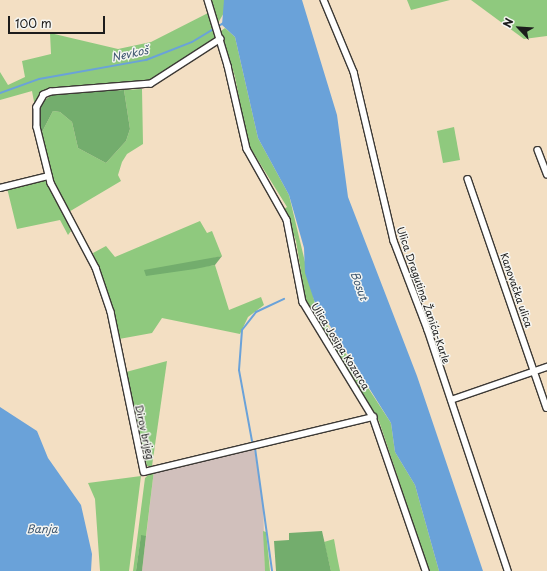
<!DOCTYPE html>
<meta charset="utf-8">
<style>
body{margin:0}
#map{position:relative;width:547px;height:571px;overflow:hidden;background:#f3dfc3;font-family:"Playpen Sans",sans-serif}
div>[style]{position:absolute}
.industrial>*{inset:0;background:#d1c0bc}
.green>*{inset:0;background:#8fc97e}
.forest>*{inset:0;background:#73ad6d}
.water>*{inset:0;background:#6aa2d9}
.stream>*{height:2px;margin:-1px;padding:0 1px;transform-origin:1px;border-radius:1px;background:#6aa2d9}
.roads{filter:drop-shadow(1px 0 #3c3935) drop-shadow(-1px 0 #3c3935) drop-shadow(0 1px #3c3935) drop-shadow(0 -1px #3c3935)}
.minor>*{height:5.5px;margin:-2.75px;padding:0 2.75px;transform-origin:2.75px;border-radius:2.75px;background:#fff}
span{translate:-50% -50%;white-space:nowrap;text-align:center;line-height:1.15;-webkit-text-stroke:3px #f6f6f2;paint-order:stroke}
.street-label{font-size:10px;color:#1c1c1c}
.water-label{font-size:11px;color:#3f5871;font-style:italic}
.north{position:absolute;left:499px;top:8px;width:40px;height:40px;-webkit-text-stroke:3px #f6f6f2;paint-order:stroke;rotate:295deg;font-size:11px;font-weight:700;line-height:16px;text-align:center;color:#1c1c1c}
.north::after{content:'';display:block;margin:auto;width:14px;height:18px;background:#1c1c1c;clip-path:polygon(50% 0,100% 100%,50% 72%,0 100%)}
.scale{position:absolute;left:8px;top:16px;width:97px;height:18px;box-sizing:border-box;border:2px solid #1c1c1c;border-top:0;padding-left:5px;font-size:12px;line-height:14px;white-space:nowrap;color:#1c1c1c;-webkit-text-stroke:3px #f6f6f2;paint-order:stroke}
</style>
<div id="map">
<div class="industrial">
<div style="clip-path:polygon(254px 448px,263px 502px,265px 571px,142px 571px,154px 470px)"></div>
</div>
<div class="green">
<div style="clip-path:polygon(211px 0,224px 0,225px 11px,218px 23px)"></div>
<div style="clip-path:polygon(407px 0,450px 0,411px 10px)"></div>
<div style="clip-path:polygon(471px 0,547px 0,547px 36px,524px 39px)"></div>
<div style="clip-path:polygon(210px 12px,217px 39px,142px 85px,42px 94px,35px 107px,32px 91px,0 100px,0 72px,8px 85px,25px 77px,22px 61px,51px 54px,50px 33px,118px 49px,151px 42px)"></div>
<div style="clip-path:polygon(225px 28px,235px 37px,258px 138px,289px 195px,316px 308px,391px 423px,395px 452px,415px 485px,439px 571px,429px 571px,379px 421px,306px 302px,296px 241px,284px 209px,287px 207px,248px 144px,235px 77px,221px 31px)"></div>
<div style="clip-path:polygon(142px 89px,143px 144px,127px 154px,122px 162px,118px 175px,121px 181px,67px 213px,53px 181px,41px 134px,53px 111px,60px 112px,72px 122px,78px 148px,106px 163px,126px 141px,130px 129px,124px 90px)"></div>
<div style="clip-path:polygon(454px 127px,460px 160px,443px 163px,437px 131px)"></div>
<div style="clip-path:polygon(48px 178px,71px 231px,68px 235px,60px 220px,17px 229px,7px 188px)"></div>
<div style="clip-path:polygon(200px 221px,207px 233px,212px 231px,222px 256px,146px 275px,215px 265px,229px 310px,261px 297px,264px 305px,248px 317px,240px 334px,162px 318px,152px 333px,119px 339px,93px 253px,106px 246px,115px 257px)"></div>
<div style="clip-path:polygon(167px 361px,152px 466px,147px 466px,126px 372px)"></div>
<div style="clip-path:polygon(154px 470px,146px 536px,141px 536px,136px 571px,133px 571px,145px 478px)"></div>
<div style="clip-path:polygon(141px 476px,129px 571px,100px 571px,95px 499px,88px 483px)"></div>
<div style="clip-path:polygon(263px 531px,266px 532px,270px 571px,265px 571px)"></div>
<div style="clip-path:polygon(334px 539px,337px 556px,340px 571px,331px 571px,324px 542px)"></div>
</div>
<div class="forest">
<div style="clip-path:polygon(124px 90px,130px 129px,126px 141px,106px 163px,78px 148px,72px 122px,60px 112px,53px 111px,41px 134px,38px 115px,40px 104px,54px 93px)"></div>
<div style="clip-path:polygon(222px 256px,215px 265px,195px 269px,146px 276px,144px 270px)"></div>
<div style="clip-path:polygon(322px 531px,331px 571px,276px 571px,274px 541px,289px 540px,289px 533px)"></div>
<div style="clip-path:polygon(141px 535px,146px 536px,142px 571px,136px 571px)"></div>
</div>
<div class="water">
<div style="clip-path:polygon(224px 0,302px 0,337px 115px,348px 197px,417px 376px,483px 571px,439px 571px,415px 485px,395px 452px,391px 423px,327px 321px,319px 315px,305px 273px,304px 248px,289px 195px,258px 138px,235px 37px,222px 25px)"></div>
<div style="clip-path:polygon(0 407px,37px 431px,48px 458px,81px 505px,92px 554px,91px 571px,0 571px)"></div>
</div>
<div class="stream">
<div style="left:0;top:93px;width:41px;rotate:-19.7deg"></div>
<div style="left:39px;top:79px;width:109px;rotate:-10.1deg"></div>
<div style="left:146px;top:60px;width:49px;rotate:-21.4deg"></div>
<div style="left:192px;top:42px;width:37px;rotate:-31deg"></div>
<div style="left:252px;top:441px;width:72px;rotate:-100.4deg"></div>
<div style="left:239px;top:370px;width:40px;rotate:-85.7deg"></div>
<div style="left:242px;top:330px;width:23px;rotate:-52deg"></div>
<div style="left:256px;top:312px;width:31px;rotate:-25deg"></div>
<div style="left:255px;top:448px;width:124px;rotate:82.1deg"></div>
</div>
<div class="roads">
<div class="minor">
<div style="left:208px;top:0;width:69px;rotate:73.1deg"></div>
<div style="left:228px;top:66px;width:85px;rotate:77.1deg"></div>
<div style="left:247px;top:149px;width:81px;rotate:60.6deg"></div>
<div style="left:287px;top:220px;width:84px;rotate:79deg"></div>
<div style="left:303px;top:302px;width:135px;rotate:58.7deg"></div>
<div style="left:373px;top:417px;width:163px;rotate:71deg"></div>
<div style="left:324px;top:0;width:78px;rotate:67.4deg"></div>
<div style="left:354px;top:72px;width:174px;rotate:76.7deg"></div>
<div style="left:394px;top:241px;width:95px;rotate:69.1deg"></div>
<div style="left:428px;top:330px;width:254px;rotate:71.6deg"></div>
<div style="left:221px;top:39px;width:83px;rotate:147.3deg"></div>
<div style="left:151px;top:84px;width:100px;rotate:175.4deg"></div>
<div style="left:51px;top:92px;width:8px;rotate:157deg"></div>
<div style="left:44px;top:95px;width:14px;rotate:120deg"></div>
<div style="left:37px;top:107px;width:20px;rotate:90deg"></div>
<div style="left:37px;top:127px;width:58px;rotate:76deg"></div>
<div style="left:51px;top:183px;width:96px;rotate:62.1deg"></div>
<div style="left:96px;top:268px;width:46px;rotate:71.2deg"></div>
<div style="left:111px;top:312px;width:163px;rotate:78.3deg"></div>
<div style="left:144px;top:472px;width:236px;rotate:-13.5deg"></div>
<div style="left:538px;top:150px;width:26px;rotate:69deg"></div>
<div style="left:468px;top:179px;width:242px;rotate:71deg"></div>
<div style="left:0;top:188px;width:50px;rotate:-13.8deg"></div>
<div style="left:451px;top:400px;width:102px;rotate:-19deg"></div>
</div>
</div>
<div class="street-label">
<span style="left:517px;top:290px;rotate:71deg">Kanovačka ulica</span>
<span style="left:424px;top:295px;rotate:71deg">Ulica Dragutina Žanića-Karle</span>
<span style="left:341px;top:346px;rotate:58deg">Ulica Josipa Kozarca</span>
<span style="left:145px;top:432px;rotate:78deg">Dirov brijeg</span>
</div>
<div class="water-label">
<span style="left:130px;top:54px;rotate:-12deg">Nevkoš</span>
<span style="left:359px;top:286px;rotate:70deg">Bosut</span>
<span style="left:42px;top:529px">Banja</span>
</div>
<div class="north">N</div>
<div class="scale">100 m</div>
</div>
